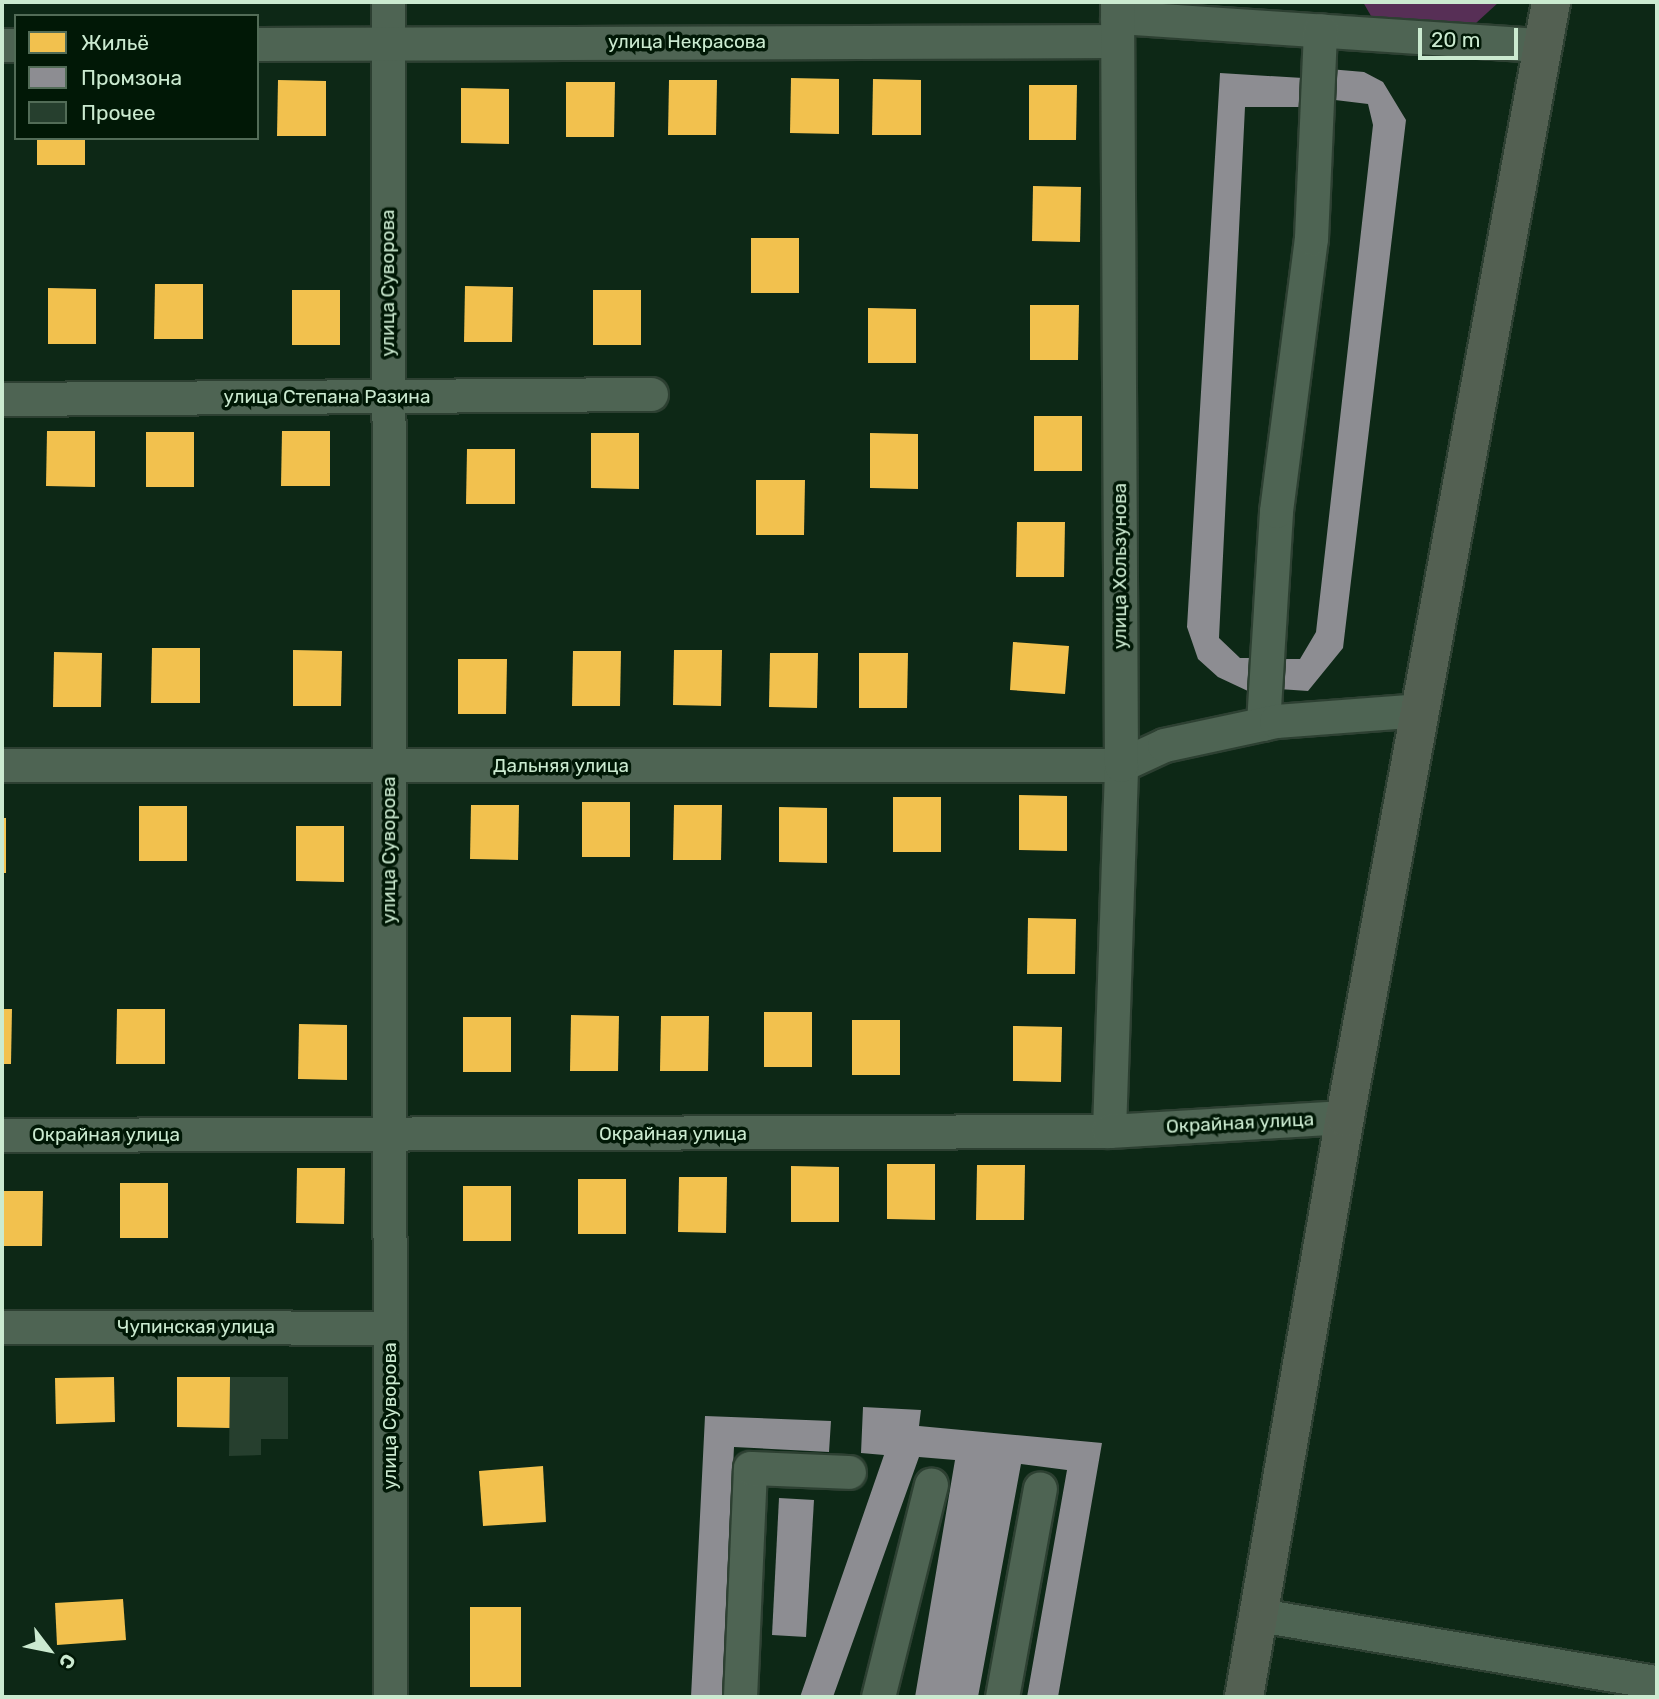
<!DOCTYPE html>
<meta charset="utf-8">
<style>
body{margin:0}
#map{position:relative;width:1659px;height:1699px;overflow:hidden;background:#0d2816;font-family:Rubik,sans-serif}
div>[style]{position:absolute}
.green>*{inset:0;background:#572f56}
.homes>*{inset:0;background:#f2c14e}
.industry>*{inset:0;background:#8d8d92}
.building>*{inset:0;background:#263f2e}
.roads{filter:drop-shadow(2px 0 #2d4032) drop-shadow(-2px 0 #2d4032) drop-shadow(0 2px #2d4032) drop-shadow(0 -2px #2d4032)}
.minor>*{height:33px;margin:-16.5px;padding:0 16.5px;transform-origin:16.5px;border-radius:16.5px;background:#4e6453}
.major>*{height:38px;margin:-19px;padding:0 19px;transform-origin:19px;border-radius:19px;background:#536052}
span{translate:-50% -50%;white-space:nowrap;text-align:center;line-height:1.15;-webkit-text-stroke:7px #011806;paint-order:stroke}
.street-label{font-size:19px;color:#cbead0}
.frame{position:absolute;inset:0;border:4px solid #cbead0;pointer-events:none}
.legend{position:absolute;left:14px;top:14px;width:245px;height:126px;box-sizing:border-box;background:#011806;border:2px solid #526c57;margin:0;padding:9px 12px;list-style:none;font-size:21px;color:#cbead0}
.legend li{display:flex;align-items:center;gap:14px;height:35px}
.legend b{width:35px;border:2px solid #526c57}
.north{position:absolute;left:14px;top:1615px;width:70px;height:70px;-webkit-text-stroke:5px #011806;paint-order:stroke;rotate:122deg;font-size:19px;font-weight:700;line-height:28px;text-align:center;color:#cbead0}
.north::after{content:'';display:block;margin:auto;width:24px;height:32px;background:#cbead0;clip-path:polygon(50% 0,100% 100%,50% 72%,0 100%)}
.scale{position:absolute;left:1418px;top:28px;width:100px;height:32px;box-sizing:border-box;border:4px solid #cbead0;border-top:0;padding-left:9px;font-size:21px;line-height:24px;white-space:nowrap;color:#cbead0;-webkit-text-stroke:5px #011806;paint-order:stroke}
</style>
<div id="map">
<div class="green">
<div style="clip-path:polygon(1363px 2px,1499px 2px,1476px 23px,1393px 22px,1371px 16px)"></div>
</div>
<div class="homes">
<div style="clip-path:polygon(791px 78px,839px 79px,839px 134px,790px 133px)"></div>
<div style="clip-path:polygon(873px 79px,921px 80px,921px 135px,872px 135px)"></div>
<div style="clip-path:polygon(278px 80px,326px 81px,326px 136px,277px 136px)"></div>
<div style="clip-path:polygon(669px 80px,717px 80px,716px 135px,668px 135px)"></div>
<div style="clip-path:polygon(566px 82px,615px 82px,614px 137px,566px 137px)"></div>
<div style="clip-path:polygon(1029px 85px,1077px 85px,1076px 140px,1029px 140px)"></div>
<div style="clip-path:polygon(461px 88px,509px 89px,509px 144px,461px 143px)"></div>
<div style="clip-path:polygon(37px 138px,85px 138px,85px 165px,37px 165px)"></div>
<div style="clip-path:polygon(1033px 186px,1081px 187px,1080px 242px,1032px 241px)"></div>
<div style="clip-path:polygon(751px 238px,799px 238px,799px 293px,751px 293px)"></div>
<div style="clip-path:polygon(155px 284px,203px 284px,203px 339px,154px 339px)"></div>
<div style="clip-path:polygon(465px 286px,513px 287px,512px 342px,464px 342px)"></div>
<div style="clip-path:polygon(48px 288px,96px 289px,96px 344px,48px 344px)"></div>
<div style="clip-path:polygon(292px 290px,340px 290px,340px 345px,292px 345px)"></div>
<div style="clip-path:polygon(593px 290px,641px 290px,641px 345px,593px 345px)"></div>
<div style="clip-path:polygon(1030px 305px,1079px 305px,1078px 360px,1030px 360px)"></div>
<div style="clip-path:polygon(868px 308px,916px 309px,916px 363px,868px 363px)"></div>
<div style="clip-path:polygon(1034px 416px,1082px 416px,1082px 471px,1034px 471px)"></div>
<div style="clip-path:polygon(47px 431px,95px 431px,95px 487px,46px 486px)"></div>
<div style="clip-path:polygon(282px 431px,330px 431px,330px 486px,281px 486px)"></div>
<div style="clip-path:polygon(146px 432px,194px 432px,194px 487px,146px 487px)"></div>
<div style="clip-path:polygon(591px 433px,639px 433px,639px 489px,591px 488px)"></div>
<div style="clip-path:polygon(870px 433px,918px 434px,918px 489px,870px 488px)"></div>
<div style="clip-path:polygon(467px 449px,515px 449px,515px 504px,466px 504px)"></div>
<div style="clip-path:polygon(756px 480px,805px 480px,804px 535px,756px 535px)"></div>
<div style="clip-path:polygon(1017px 522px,1065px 522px,1064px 577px,1016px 577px)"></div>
<div style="clip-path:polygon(1013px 642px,1069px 646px,1065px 694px,1010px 690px)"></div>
<div style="clip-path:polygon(152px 648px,200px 648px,200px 703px,151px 703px)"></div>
<div style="clip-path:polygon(293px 650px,342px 651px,341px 706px,293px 706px)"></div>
<div style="clip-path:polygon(674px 650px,722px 650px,721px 706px,673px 705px)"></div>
<div style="clip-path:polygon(573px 651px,621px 651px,620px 706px,572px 706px)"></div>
<div style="clip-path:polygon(54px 652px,102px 653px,101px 707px,53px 707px)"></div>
<div style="clip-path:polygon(770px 653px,818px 653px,817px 708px,769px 707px)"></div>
<div style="clip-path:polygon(859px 653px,908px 653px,907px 708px,859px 708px)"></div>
<div style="clip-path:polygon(458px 659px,507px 659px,506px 714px,458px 714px)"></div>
<div style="clip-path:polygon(1019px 795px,1067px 796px,1067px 851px,1019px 850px)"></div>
<div style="clip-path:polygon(893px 797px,941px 797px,941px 852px,893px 852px)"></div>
<div style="clip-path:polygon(582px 802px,630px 802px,630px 857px,582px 857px)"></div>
<div style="clip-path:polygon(471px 805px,519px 805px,518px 860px,470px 859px)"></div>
<div style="clip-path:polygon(674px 805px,722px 805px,721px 860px,673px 860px)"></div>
<div style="clip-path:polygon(139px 806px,187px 806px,187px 861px,139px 861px)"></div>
<div style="clip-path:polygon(779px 807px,827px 808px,827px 863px,779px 862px)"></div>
<div style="clip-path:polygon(2px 818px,6px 818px,6px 873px,2px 873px)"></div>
<div style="clip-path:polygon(296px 826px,344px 826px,344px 882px,296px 881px)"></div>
<div style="clip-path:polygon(1028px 918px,1076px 919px,1075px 974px,1027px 974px)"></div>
<div style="clip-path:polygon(2px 1009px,12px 1009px,11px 1064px,2px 1064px)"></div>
<div style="clip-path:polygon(117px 1009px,165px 1009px,165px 1064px,116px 1064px)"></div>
<div style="clip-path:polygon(764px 1012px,812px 1012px,812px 1067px,764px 1067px)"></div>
<div style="clip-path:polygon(571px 1015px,619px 1016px,618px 1071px,570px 1071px)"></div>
<div style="clip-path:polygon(661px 1016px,709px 1016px,708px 1071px,660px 1071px)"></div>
<div style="clip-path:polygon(463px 1017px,511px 1017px,511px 1072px,463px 1072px)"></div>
<div style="clip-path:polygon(852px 1020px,900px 1020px,900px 1075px,852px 1075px)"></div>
<div style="clip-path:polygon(299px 1024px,347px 1025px,347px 1080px,298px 1079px)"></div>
<div style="clip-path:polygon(1013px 1026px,1062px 1027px,1061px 1082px,1013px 1081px)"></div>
<div style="clip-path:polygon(887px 1164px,935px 1164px,935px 1220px,887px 1219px)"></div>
<div style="clip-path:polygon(977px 1165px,1025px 1165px,1024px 1220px,976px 1220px)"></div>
<div style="clip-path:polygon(791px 1166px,839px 1167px,839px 1222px,791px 1222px)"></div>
<div style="clip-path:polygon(297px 1168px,345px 1168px,344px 1224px,296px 1223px)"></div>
<div style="clip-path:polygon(679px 1177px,727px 1177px,726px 1233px,678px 1232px)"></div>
<div style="clip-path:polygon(578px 1179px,626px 1179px,626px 1234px,578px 1234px)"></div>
<div style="clip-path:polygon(120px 1183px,168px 1183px,168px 1238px,120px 1238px)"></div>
<div style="clip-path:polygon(463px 1186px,511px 1186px,511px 1241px,463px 1241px)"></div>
<div style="clip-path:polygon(2px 1191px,43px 1191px,42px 1246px,2px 1246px)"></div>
<div style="clip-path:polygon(114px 1377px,115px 1422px,56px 1424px,55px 1378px)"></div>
<div style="clip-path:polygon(177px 1377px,230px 1377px,230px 1428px,177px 1427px)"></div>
<div style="clip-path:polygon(543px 1466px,546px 1522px,483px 1526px,479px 1471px)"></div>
<div style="clip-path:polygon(123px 1599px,126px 1640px,57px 1645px,55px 1603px)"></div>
<div style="clip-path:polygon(470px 1607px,521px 1607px,521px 1687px,470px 1687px)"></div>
</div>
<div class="industry">
<div style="clip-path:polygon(1329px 69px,1364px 72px,1383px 82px,1406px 120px,1343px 648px,1308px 691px,1279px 689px,1282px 659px,1300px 659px,1316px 632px,1373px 125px,1368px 104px,1327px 99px)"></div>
<div style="clip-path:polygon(1220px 73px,1303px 78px,1302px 107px,1245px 107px,1219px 638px,1240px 658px,1253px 658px,1250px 692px,1218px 677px,1198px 659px,1187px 627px)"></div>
<div style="clip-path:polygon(863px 1407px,921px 1410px,919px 1426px,1102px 1443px,1058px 1697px,1027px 1697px,1067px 1470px,1021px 1464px,978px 1697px,915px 1697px,955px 1460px,919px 1457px,833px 1697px,800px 1697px,884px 1455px,861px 1453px)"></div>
<div style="clip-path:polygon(705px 1416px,831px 1421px,829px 1452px,734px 1447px,722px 1697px,691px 1697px)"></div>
<div style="clip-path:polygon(779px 1498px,814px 1500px,806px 1637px,772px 1635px)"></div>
</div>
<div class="building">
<div style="clip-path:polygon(230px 1377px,288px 1377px,288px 1439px,261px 1439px,261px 1455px,229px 1456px)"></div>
</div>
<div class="roads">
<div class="minor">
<div style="left:388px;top:2px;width:1695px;rotate:89.93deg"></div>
<div style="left:1117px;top:17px;width:428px;rotate:3.8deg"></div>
<div style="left:257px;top:44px;width:860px;rotate:-0.2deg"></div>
<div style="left:2px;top:45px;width:14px"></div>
<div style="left:2px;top:399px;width:649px;rotate:-0.44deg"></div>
<div style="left:1263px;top:724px;width:213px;rotate:-86.5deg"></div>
<div style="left:1276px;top:511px;width:275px;rotate:-82.7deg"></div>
<div style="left:1311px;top:238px;width:208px;rotate:-87.5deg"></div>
<div style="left:2px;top:765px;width:1119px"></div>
<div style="left:1121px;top:765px;width:47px;rotate:-24.9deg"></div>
<div style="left:1164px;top:745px;width:115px;rotate:-12.1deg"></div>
<div style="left:1276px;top:721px;width:146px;rotate:-4.3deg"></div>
<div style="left:1109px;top:1131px;width:366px;rotate:-88.1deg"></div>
<div style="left:1121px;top:765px;width:763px;rotate:-90.3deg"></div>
<div style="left:2px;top:1135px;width:1107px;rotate:-0.21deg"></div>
<div style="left:1109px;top:1131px;width:236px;rotate:-3.4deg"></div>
<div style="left:2px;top:1327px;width:387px;rotate:0.1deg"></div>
<div style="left:1259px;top:1615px;width:404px;rotate:9.6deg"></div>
<div style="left:740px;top:1697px;width:229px;rotate:-87.5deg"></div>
<div style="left:750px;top:1468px;width:99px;rotate:2.3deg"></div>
<div style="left:878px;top:1697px;width:219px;rotate:-76deg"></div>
<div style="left:1002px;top:1697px;width:212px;rotate:-79.7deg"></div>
</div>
<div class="major">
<div style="left:1244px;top:1697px;width:589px;rotate:-80.12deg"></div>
<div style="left:1345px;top:1117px;width:1134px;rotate:-79.53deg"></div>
</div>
</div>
<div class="street-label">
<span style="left:687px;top:42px">улица Некрасова</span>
<span style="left:388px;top:283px;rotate:-90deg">улица Суворова</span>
<span style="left:327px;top:397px">улица Степана Разина</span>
<span style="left:1120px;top:566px;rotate:-90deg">улица Хользунова</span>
<span style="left:561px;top:766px">Дальняя улица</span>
<span style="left:389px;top:850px;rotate:-90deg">улица Суворова</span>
<span style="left:1240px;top:1123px;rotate:-3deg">Окрайная улица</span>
<span style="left:673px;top:1134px">Окрайная улица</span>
<span style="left:106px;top:1135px">Окрайная улица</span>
<span style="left:196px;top:1327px">Чупинская улица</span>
<span style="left:390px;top:1416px;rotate:-90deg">улица Суворова</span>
</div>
<div class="frame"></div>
<ul class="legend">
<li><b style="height:19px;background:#f2c14e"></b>Жильё</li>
<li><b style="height:19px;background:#8d8d92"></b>Промзона</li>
<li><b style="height:19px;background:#263f2e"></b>Прочее</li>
</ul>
<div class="north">С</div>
<div class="scale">20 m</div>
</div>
